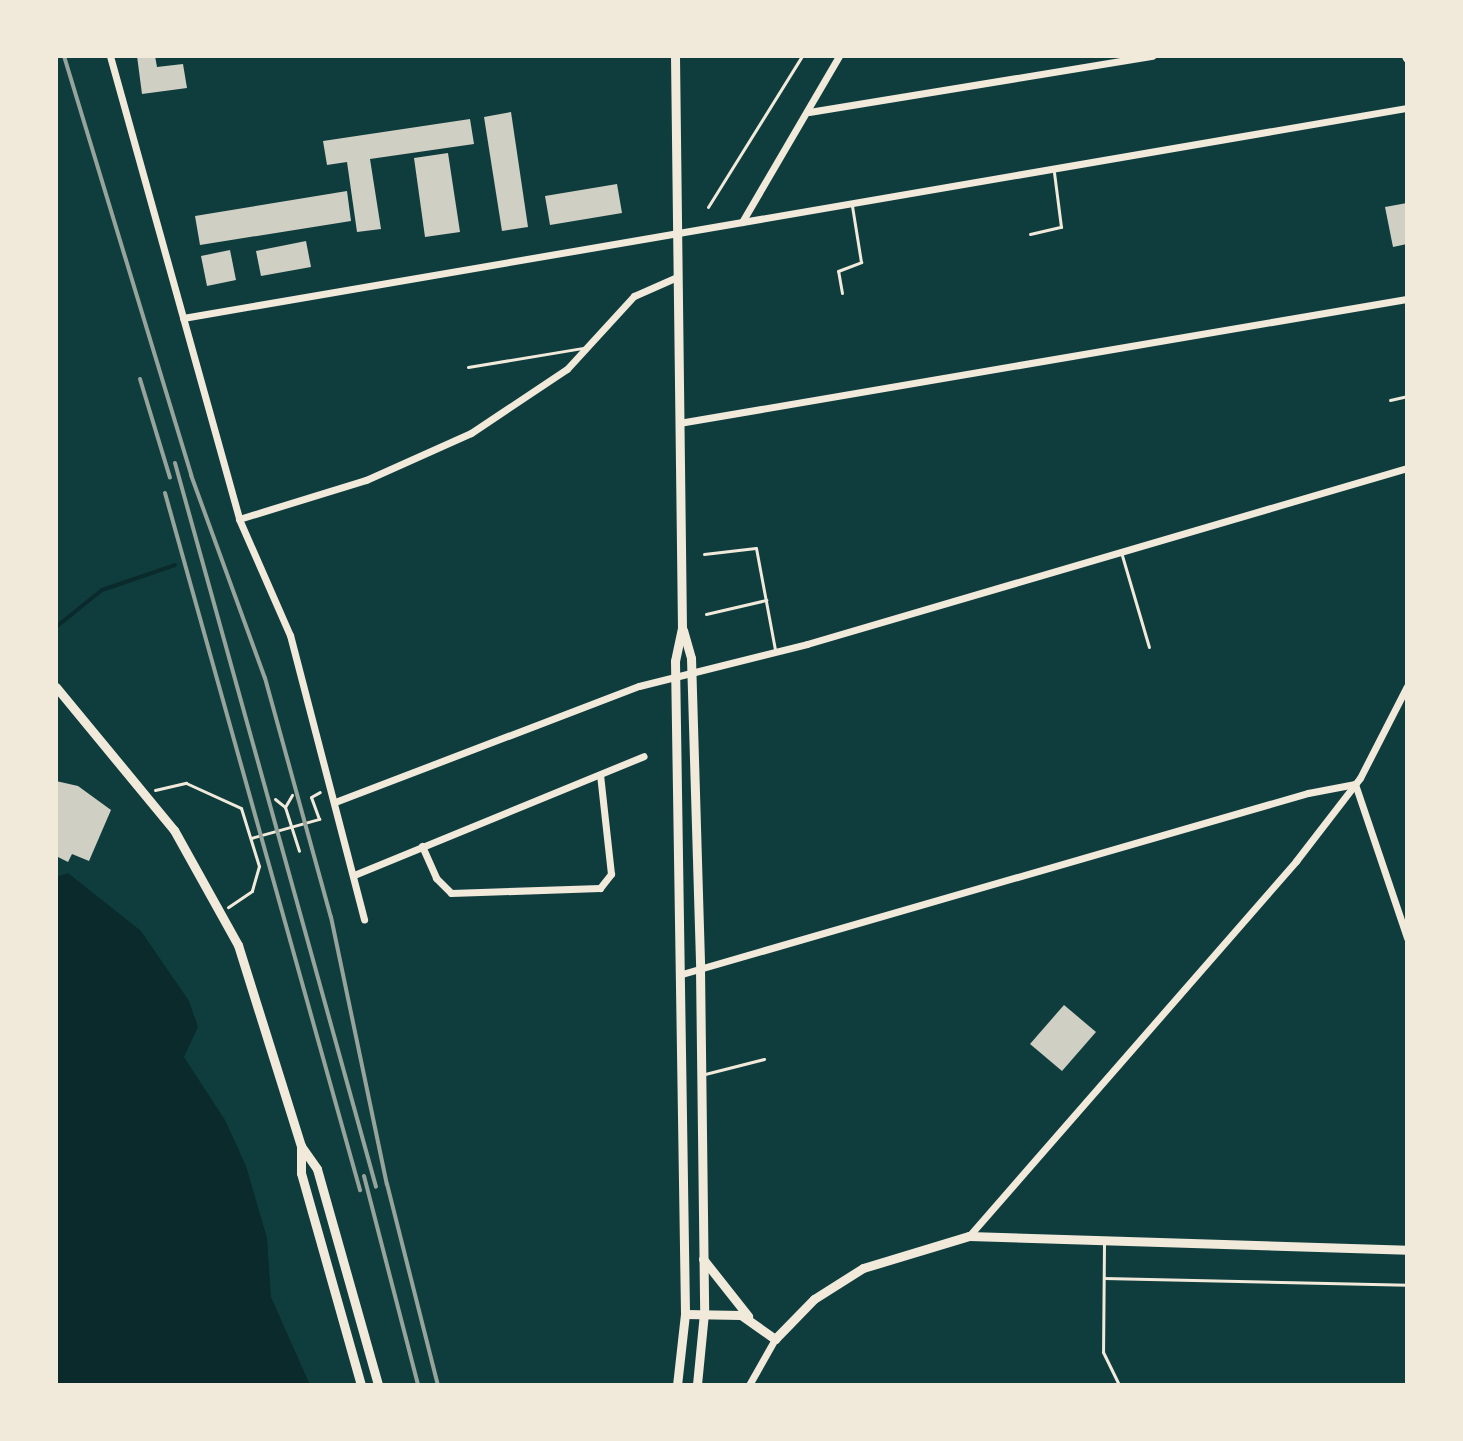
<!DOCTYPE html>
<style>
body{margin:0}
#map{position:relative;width:1463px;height:1441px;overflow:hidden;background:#0f3d3e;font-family:Manrope,sans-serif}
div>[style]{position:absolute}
.water>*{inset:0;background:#0a2a2b}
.stream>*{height:4px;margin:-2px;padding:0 2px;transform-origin:2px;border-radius:2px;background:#0a2a2b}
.building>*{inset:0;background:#cfcfc3}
.path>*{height:3px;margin:-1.5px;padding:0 1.5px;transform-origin:1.5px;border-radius:1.5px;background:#f1e9da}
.service>*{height:3px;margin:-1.5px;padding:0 1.5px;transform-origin:1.5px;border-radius:1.5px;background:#f1e9da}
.minor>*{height:7px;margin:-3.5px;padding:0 3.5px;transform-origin:3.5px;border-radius:3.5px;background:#f1e9da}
.secondary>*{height:9px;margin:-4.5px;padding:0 4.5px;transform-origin:4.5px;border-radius:4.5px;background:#f1e9da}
.rail>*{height:4px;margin:-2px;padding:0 2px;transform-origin:2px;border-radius:2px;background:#97a49c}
span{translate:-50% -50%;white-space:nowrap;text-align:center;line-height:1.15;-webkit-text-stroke:8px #f1e9da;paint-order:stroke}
.frame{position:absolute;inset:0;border:58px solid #f1e9da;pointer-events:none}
</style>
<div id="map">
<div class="water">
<div style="clip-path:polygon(68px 873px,141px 931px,189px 1001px,198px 1027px,184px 1057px,225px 1120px,246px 1166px,267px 1238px,271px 1297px,310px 1385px,56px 1385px,56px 877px)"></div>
</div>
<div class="stream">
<div style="left:56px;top:627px;width:59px;rotate:-38.8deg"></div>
<div style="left:102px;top:590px;width:77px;rotate:-18.9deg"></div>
</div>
<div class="building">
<div style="clip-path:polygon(137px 56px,155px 56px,157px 67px,183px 64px,187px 88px,142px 94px)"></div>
<div style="clip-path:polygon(511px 112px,528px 227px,502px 231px,484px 117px)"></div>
<div style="clip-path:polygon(470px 119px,474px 144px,370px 159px,381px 229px,357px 232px,347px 162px,327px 165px,323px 141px)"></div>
<div style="clip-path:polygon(448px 153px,460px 232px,425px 237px,414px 158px)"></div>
<div style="clip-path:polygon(617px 184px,622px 213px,550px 225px,545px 196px)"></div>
<div style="clip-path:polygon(347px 191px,351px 221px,200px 245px,195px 216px)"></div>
<div style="clip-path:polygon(1407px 203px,1407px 244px,1393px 247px,1385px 207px)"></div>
<div style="clip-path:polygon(306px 241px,311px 267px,261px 276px,256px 251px)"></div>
<div style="clip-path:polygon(230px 250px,236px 280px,207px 286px,201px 256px)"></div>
<div style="clip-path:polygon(56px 781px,78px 786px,111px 810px,89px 861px,72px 854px,68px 862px,56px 856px)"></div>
<div style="clip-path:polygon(1064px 1005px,1096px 1032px,1062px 1071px,1030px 1044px)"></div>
</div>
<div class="path">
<div style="left:155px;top:790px;width:32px;rotate:-13deg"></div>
<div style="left:186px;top:783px;width:60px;rotate:24.4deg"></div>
<div style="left:241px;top:808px;width:61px;rotate:72.8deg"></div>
<div style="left:259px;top:866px;width:26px;rotate:106deg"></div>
<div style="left:252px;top:891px;width:29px;rotate:146deg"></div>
<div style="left:275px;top:799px;width:13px;rotate:39deg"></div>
<div style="left:285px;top:807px;width:14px;rotate:-60deg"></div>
<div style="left:285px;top:807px;width:46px;rotate:72.3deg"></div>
<div style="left:251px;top:838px;width:71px;rotate:-15.6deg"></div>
<div style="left:319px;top:819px;width:23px;rotate:-110deg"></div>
<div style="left:311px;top:797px;width:10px;rotate:-29deg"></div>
</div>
<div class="service">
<div style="left:708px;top:207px;width:178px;rotate:-58.1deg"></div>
<div style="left:1030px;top:234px;width:32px;rotate:-13deg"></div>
<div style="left:1061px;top:227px;width:55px;rotate:-97.3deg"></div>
<div style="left:842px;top:293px;width:22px;rotate:-100deg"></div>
<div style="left:838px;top:271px;width:25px;rotate:-21deg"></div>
<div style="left:861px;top:262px;width:57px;rotate:-99.1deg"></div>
<div style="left:468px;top:367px;width:117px;rotate:-9.4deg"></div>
<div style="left:1390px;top:400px;width:17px;rotate:-13deg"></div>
<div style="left:1121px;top:552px;width:99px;rotate:73.6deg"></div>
<div style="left:704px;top:554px;width:52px;rotate:-6.6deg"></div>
<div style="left:756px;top:548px;width:104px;rotate:79.4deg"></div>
<div style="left:706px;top:614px;width:62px;rotate:-13.1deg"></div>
<div style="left:705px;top:1074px;width:61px;rotate:-14.3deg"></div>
<div style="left:1104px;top:1244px;width:108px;rotate:90.5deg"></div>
<div style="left:1103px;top:1352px;width:37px;rotate:64deg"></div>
<div style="left:1104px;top:1278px;width:303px;rotate:1.3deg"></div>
</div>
<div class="minor">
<div style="left:110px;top:56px;width:481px;rotate:74.4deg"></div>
<div style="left:239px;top:519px;width:127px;rotate:66.3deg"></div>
<div style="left:290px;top:635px;width:294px;rotate:75.4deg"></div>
<div style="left:809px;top:112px;width:348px;rotate:-9.3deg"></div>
<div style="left:742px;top:222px;width:192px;rotate:-59.7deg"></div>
<div style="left:183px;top:318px;width:1242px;rotate:-9.74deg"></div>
<div style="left:679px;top:423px;width:738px;rotate:-9.67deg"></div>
<div style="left:239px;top:519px;width:133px;rotate:-17.1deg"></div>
<div style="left:366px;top:480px;width:115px;rotate:-24.1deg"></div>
<div style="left:471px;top:433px;width:115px;rotate:-33.7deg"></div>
<div style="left:567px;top:369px;width:99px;rotate:-47.5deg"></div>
<div style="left:634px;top:296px;width:47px;rotate:-23.8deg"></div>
<div style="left:335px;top:802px;width:325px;rotate:-20.9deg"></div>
<div style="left:639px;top:686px;width:173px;rotate:-14deg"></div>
<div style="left:807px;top:644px;width:625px;rotate:-16.35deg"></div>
<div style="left:422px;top:846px;width:35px;rotate:66deg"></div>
<div style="left:436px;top:878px;width:21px;rotate:45deg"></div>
<div style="left:451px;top:893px;width:149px;rotate:-1.9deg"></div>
<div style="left:600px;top:888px;width:18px;rotate:-52deg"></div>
<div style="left:611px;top:874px;width:100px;rotate:-96.3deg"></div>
<div style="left:354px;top:875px;width:313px;rotate:-22.3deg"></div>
<div style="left:682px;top:974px;width:652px;rotate:-16.13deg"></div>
<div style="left:1308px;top:793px;width:48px;rotate:-10.8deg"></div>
<div style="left:1355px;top:784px;width:163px;rotate:71.3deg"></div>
<div style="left:969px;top:1236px;width:498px;rotate:-48.9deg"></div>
<div style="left:1296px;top:861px;width:105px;rotate:-52.4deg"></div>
<div style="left:1360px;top:778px;width:103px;rotate:-62.9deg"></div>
<div style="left:749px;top:1385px;width:53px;rotate:-60.5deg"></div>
</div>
<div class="secondary">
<div style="left:675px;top:56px;width:572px;rotate:89.3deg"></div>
<div style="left:682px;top:628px;width:34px;rotate:102deg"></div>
<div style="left:675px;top:661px;width:653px;rotate:89.12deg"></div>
<div style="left:685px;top:1314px;width:71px;rotate:96.4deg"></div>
<div style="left:1406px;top:56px;width:2px;rotate:63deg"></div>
<div style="left:683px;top:630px;width:29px;rotate:74deg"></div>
<div style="left:691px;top:658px;width:311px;rotate:88.3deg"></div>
<div style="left:700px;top:969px;width:344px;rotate:89.3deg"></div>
<div style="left:704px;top:1313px;width:72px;rotate:95.6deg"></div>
<div style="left:56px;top:687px;width:185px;rotate:50.5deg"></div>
<div style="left:174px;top:830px;width:132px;rotate:60.9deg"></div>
<div style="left:238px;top:945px;width:211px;rotate:72.6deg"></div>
<div style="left:301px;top:1146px;width:27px;rotate:90deg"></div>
<div style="left:301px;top:1173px;width:220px;rotate:74.2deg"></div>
<div style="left:301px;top:1146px;width:28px;rotate:55deg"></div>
<div style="left:317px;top:1169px;width:224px;rotate:74.2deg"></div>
<div style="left:703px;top:1259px;width:73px;rotate:51.7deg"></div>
<div style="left:685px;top:1314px;width:56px;rotate:1deg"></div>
<div style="left:741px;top:1315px;width:42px;rotate:35.2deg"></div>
<div style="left:775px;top:1339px;width:56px;rotate:-45.7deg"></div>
<div style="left:814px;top:1299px;width:58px;rotate:-32.3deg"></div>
<div style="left:863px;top:1268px;width:111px;rotate:-16.8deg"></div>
<div style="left:969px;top:1236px;width:438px;rotate:1.8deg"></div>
</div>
<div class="rail">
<div style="left:64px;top:56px;width:438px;rotate:73.1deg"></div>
<div style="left:191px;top:475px;width:216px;rotate:70deg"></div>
<div style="left:265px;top:678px;width:248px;rotate:74.6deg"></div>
<div style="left:331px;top:917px;width:273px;rotate:78.2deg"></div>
<div style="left:387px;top:1184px;width:207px;rotate:75.8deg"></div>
<div style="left:140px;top:379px;width:103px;rotate:73.1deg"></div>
<div style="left:175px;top:463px;width:751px;rotate:74.48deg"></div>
<div style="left:165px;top:493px;width:724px;rotate:74.37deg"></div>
<div style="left:364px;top:1176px;width:216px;rotate:75.5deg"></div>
</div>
<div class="frame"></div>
</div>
